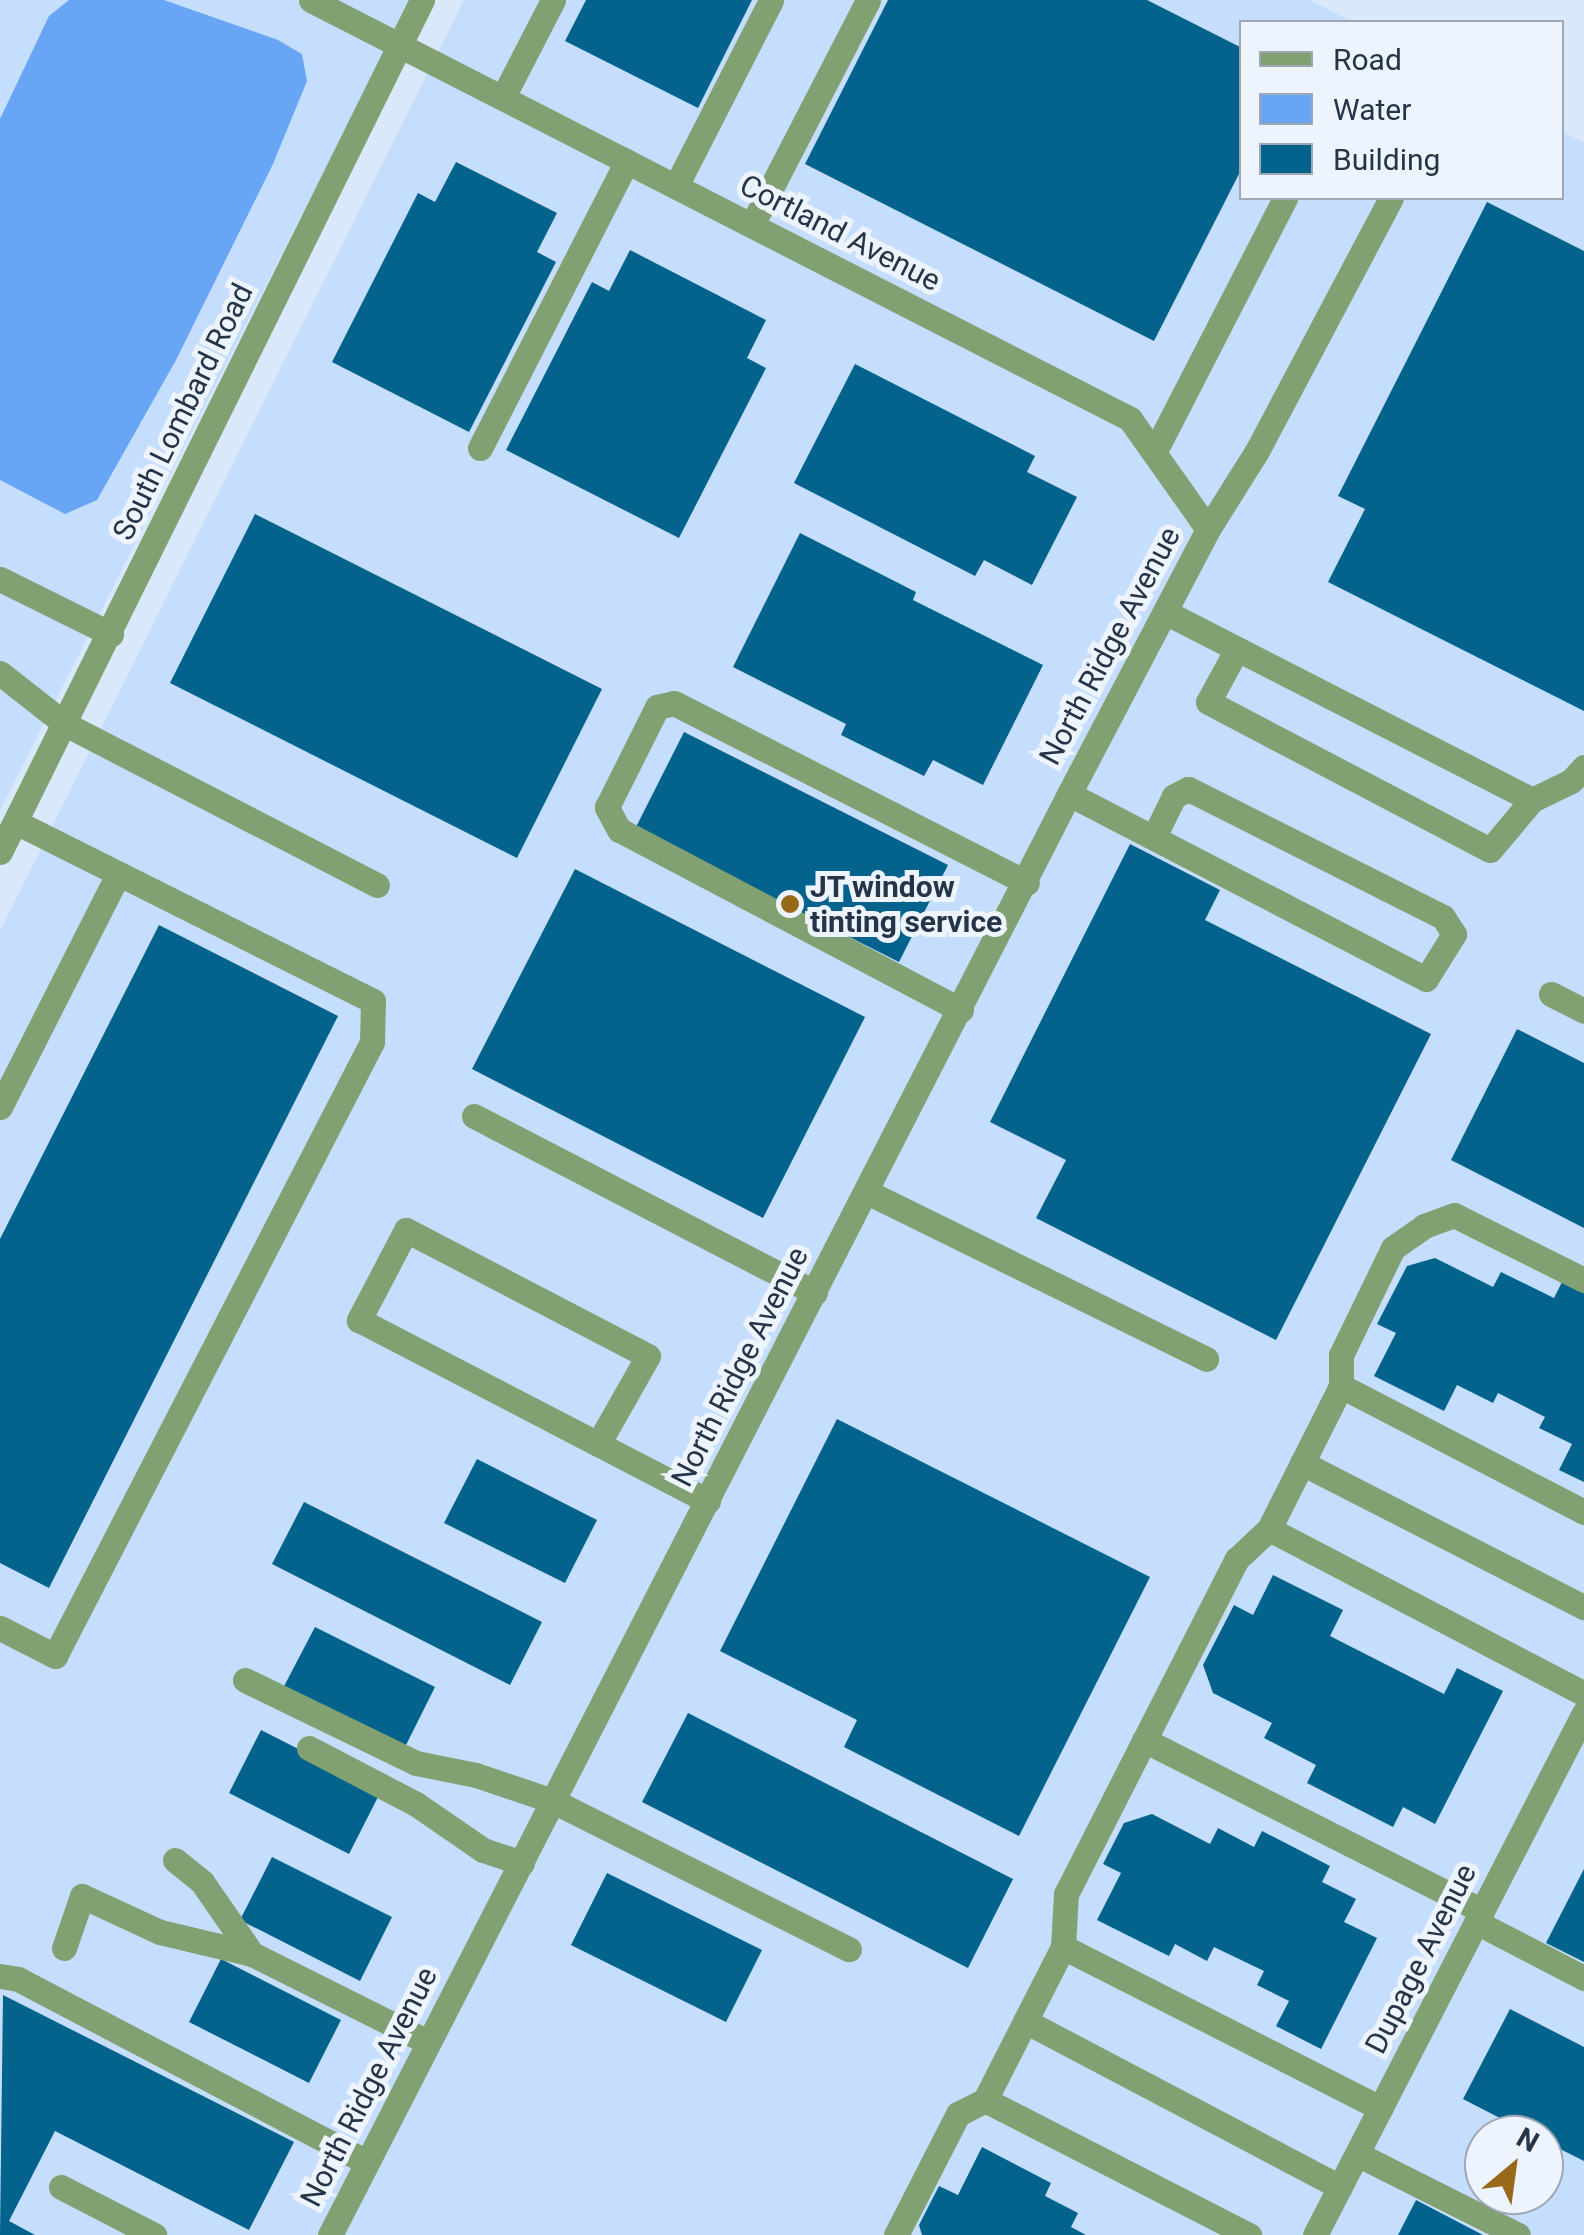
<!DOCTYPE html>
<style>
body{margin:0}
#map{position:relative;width:1584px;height:2235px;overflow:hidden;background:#d9e8fb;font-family:Roboto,sans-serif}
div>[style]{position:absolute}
.built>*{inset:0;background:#c5defe}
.water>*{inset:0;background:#68a6f5}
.building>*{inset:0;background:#04638c}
.minor>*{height:25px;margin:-12.5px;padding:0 12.5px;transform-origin:12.5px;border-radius:12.5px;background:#82a172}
.dots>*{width:28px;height:28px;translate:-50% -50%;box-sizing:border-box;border:5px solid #edf4fe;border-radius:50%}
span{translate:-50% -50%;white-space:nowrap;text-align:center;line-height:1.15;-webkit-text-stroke:10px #edf4fe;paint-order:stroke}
.street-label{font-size:30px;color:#263447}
.poi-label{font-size:30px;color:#263447;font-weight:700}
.left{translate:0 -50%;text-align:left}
.legend{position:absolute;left:1239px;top:20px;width:325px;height:180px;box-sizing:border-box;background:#edf4fe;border:2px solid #9da7b5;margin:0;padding:12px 18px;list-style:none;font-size:30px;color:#263447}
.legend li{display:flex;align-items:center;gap:20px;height:50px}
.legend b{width:50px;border:2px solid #9da7b5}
.north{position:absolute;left:1464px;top:2115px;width:100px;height:100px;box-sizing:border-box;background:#edf4fe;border:2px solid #9da7b5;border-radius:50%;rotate:29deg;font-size:28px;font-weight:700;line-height:40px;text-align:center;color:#263447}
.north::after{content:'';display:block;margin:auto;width:35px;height:45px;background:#976919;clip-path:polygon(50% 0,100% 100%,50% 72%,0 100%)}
</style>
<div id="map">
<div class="built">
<div style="clip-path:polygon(0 0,411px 0,0 810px)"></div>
<div style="clip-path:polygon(evenodd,464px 0,1310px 0,1353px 22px,1242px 22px,1242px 198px,1562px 198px,1562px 131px,1584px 143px,1584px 2235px,0 2235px,0 931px,464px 0,1484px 2135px,1544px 2135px,1544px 2195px,1484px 2195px,1484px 2135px)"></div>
</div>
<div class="water">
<div style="clip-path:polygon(69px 0,164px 0,278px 40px,302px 54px,307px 81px,273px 164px,176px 360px,97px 500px,65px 514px,0 480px,0 119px,49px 16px)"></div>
</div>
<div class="building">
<div style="clip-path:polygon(586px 0,752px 0,698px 108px,565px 41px)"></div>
<div style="clip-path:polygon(888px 0,1147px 0,1242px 48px,1242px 168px,1154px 341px,805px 164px)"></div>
<div style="clip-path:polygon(456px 162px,557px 213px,537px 252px,556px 262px,469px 432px,332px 362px,418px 193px,435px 202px)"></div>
<div style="clip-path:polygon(1487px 202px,1584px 251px,1584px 711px,1328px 582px,1365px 509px,1338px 496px)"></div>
<div style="clip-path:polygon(630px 250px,766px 320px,747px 358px,766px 368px,679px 538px,506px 450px,592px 282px,609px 291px)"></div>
<div style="clip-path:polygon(855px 364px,1035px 456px,1027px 472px,1077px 497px,1032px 585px,984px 560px,975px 576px,794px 483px)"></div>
<div style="clip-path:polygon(255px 514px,602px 689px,517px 858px,170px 683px)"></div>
<div style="clip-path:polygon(800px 533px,916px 592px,913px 600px,1043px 665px,983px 785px,933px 760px,924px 776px,841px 735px,846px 724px,733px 667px)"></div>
<div style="clip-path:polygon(684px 732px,948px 865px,899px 962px,635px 829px)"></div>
<div style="clip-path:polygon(1130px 844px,1220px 890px,1205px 920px,1431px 1034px,1276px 1340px,1036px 1218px,1066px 1160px,990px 1122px)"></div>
<div style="clip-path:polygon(575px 869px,865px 1017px,763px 1218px,472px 1069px)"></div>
<div style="clip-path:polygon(159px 925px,338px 1016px,49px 1588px,0 1563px,0 1239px)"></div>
<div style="clip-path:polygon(1517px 1029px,1584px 1063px,1584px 1228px,1451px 1160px)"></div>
<div style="clip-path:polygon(1435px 1258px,1493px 1287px,1501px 1272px,1554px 1298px,1562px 1282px,1584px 1293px,1584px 1482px,1559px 1470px,1572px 1444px,1539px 1428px,1545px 1417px,1498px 1393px,1493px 1403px,1457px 1385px,1444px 1411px,1374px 1376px,1396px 1333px,1377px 1324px,1407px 1266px)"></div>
<div style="clip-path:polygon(837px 1419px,1150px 1577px,1019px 1836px,844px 1747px,857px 1720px,720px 1651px)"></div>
<div style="clip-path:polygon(477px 1459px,597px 1520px,565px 1583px,444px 1523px)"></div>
<div style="clip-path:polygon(304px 1502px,542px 1622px,510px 1685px,272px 1564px)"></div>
<div style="clip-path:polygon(1273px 1575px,1343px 1610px,1330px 1636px,1444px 1694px,1457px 1668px,1503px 1691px,1435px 1824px,1403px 1807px,1393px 1827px,1307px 1783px,1316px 1765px,1264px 1738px,1272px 1723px,1213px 1693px,1203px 1665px,1234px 1605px,1253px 1615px)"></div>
<div style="clip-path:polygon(315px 1627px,435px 1687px,403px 1751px,282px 1690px)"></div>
<div style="clip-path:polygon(688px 1713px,1013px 1879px,968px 1968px,642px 1802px)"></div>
<div style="clip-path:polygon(261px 1730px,381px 1791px,349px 1854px,229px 1793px)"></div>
<div style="clip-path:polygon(1152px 1814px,1210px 1844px,1218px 1828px,1254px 1847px,1262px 1831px,1330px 1866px,1322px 1882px,1356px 1899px,1344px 1922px,1377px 1938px,1321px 2049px,1276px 2026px,1289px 2001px,1257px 1985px,1264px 1971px,1214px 1947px,1207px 1961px,1175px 1944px,1169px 1956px,1097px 1920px,1121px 1873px,1103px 1864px,1124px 1823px)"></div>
<div style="clip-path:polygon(272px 1857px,392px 1917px,360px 1981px,240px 1920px)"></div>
<div style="clip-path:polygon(1584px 1869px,1584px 1962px,1546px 1943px)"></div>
<div style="clip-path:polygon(607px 1873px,762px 1950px,726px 2022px,571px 1945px)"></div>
<div style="clip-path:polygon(221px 1959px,341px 2020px,309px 2083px,189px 2022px)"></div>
<div style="clip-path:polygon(3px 1995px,294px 2142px,249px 2230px,55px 2131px,9px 2221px,35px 2235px,0 2235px)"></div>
<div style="clip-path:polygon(1510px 2009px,1584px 2047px,1584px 2161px,1544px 2141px,1544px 2135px,1533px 2135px,1463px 2099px)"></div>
<div style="clip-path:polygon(982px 2147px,1051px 2183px,1045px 2196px,1078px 2213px,1071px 2227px,1086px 2235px,922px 2235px,919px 2225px,939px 2186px,958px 2195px)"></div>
<div style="clip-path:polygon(1416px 2200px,1483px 2235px,1398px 2235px)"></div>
</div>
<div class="minor">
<div style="left:311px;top:0;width:920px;rotate:27.09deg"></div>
<div style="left:1130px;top:419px;width:135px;rotate:54.7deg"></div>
<div style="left:503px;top:97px;width:109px;rotate:-62.7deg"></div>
<div style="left:676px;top:186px;width:209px;rotate:-62.9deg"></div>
<div style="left:752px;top:225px;width:253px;rotate:-62.7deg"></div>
<div style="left:480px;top:448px;width:322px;rotate:-62.9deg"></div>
<div style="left:1154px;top:453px;width:287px;rotate:-62.8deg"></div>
<div style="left:0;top:579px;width:124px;rotate:26.4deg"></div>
<div style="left:1165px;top:612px;width:412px;rotate:27.1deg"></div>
<div style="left:1237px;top:649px;width:60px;rotate:118.7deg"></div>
<div style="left:1208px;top:702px;width:318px;rotate:27.7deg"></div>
<div style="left:1490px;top:850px;width:65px;rotate:-50deg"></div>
<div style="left:1532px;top:800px;width:43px;rotate:-26deg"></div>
<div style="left:1571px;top:781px;width:19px;rotate:-47deg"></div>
<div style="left:0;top:673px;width:83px;rotate:38.1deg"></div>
<div style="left:65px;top:724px;width:351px;rotate:27.3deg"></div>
<div style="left:1069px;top:794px;width:402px;rotate:27.4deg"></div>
<div style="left:1426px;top:979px;width:53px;rotate:-58.1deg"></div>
<div style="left:1454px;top:934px;width:20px;rotate:-123deg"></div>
<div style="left:1443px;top:917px;width:285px;rotate:-153.3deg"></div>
<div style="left:1188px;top:789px;width:16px;rotate:153deg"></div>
<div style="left:1174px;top:796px;width:46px;rotate:116deg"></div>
<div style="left:0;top:852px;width:951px;rotate:-63.65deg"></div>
<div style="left:1551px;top:994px;width:37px;rotate:27deg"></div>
<div style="left:961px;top:1010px;width:386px;rotate:-152.2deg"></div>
<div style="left:619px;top:830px;width:26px;rotate:-118deg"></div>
<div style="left:607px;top:807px;width:112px;rotate:-63.4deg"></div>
<div style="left:657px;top:707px;width:17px;rotate:-13deg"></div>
<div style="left:674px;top:703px;width:396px;rotate:27deg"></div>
<div style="left:0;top:1107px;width:261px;rotate:-63.1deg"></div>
<div style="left:474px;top:1116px;width:384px;rotate:27.4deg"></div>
<div style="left:867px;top:1192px;width:378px;rotate:26.2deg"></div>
<div style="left:1341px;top:1386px;width:274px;rotate:27.4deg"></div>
<div style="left:598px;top:1444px;width:101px;rotate:-60.4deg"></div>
<div style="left:648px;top:1356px;width:273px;rotate:-152.5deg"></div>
<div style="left:406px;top:1230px;width:102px;rotate:117.6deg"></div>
<div style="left:359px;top:1320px;width:269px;rotate:27.4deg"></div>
<div style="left:598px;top:1444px;width:124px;rotate:27.4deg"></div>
<div style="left:1302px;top:1463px;width:317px;rotate:27.1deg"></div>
<div style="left:1269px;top:1529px;width:356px;rotate:27.6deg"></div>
<div style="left:0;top:1628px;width:62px;rotate:27deg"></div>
<div style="left:55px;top:1656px;width:691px;rotate:-62.69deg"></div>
<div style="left:372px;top:1042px;width:41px;rotate:-88.6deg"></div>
<div style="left:373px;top:1001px;width:400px;rotate:-153.4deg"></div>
<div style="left:245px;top:1680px;width:190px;rotate:25.9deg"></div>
<div style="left:416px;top:1763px;width:61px;rotate:11.3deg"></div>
<div style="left:476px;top:1775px;width:81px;rotate:18.7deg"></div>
<div style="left:553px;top:1801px;width:331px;rotate:26.6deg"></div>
<div style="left:1144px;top:1740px;width:379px;rotate:26.8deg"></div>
<div style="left:309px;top:1748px;width:121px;rotate:27.6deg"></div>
<div style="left:416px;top:1804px;width:81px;rotate:34.5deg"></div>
<div style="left:483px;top:1850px;width:41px;rotate:18.4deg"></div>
<div style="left:175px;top:1860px;width:35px;rotate:39deg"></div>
<div style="left:202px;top:1882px;width:88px;rotate:55.2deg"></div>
<div style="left:252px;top:1954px;width:197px;rotate:26.6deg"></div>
<div style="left:1476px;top:1922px;width:122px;rotate:27.4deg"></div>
<div style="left:1063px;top:1947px;width:356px;rotate:26.9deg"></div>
<div style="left:64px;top:1948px;width:55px;rotate:-70.9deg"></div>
<div style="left:82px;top:1896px;width:86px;rotate:24.8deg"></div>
<div style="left:160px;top:1932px;width:95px;rotate:13.4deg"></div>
<div style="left:0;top:1976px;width:18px;rotate:9deg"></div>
<div style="left:18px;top:1979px;width:394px;rotate:27.7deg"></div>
<div style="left:1025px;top:2021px;width:356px;rotate:27.8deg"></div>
<div style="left:985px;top:2100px;width:297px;rotate:27.1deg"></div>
<div style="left:1357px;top:2154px;width:180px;rotate:26.7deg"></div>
<div style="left:61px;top:2187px;width:105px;rotate:27.3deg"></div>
<div style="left:330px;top:2235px;width:1619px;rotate:-62.85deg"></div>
<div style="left:1069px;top:794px;width:299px;rotate:-62.3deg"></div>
<div style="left:1208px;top:529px;width:92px;rotate:-57.9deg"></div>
<div style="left:1257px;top:451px;width:286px;rotate:-62.1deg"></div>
<div style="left:896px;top:2235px;width:136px;rotate:-62.9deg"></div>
<div style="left:958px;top:2114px;width:30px;rotate:-27deg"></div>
<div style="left:985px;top:2100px;width:172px;rotate:-63deg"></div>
<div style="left:1063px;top:1947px;width:53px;rotate:-86.8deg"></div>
<div style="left:1066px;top:1894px;width:376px;rotate:-63deg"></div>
<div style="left:1237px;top:1559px;width:44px;rotate:-43.2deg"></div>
<div style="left:1269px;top:1529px;width:160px;rotate:-63.3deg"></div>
<div style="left:1341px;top:1386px;width:31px;rotate:-90deg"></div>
<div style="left:1341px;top:1355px;width:119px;rotate:-64.1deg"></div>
<div style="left:1393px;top:1248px;width:38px;rotate:-35deg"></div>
<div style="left:1424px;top:1226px;width:32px;rotate:-20deg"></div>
<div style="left:1454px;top:1215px;width:145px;rotate:26.6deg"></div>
<div style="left:1315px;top:2235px;width:587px;rotate:-62.74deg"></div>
</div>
<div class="dots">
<div style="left:790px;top:904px;background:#976919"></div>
</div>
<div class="street-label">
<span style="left:840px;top:233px;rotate:27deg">Cortland Avenue</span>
<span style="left:183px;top:412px;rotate:-64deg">South Lombard Road</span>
<span style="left:1110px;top:646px;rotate:-62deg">North Ridge Avenue</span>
<span style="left:740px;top:1367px;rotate:-63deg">North Ridge Avenue</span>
<span style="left:1421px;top:1959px;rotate:-63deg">Dupage Avenue</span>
<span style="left:369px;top:2087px;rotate:-63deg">North Ridge Avenue</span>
</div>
<div class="poi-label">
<span class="left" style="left:810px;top:904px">JT window<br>tinting service</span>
</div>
<ul class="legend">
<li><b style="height:12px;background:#82a172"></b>Road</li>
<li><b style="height:28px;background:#68a6f5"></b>Water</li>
<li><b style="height:28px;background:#04638c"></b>Building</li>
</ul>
<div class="north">N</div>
</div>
